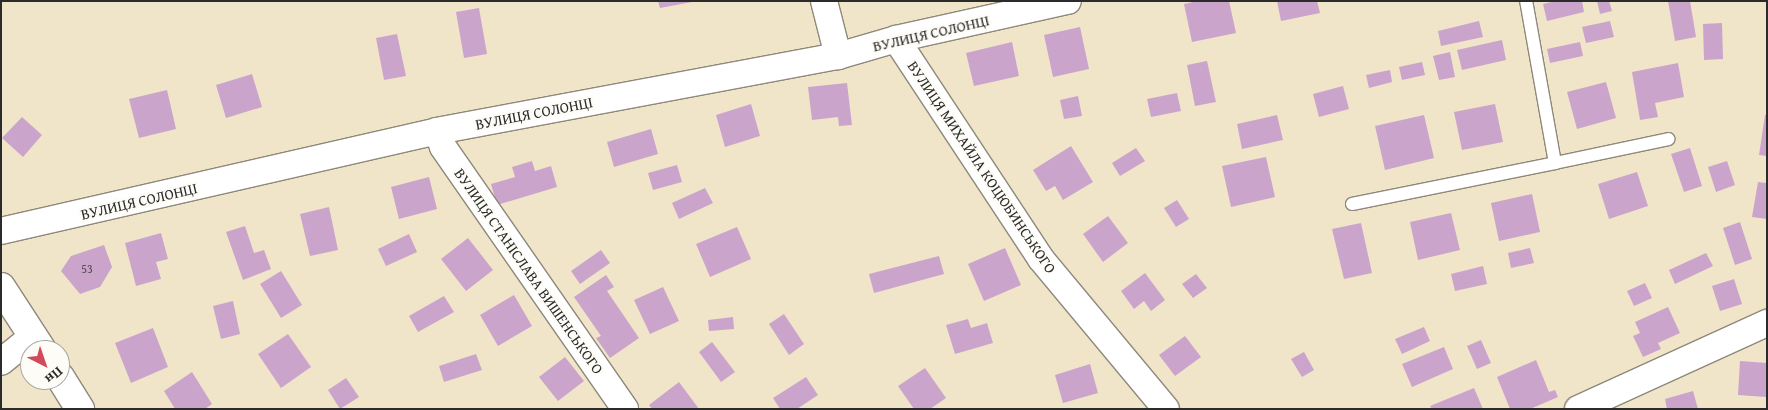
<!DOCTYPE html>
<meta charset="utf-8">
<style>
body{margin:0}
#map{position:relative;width:1768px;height:410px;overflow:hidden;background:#f0e5c9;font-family:"Gentium Book Plus",serif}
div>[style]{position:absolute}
.building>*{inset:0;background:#cba4cc}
.roads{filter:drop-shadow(1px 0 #8e887a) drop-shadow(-1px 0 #8e887a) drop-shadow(0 1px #8e887a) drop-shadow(0 -1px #8e887a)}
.service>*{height:12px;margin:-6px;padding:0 6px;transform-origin:6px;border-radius:6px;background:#fff}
.minor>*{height:26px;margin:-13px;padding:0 13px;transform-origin:13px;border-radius:13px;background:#fff}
.secondary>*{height:28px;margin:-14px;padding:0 14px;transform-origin:14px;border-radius:14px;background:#fff}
span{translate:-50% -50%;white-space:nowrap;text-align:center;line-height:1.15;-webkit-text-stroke:5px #fdfcf7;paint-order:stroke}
.number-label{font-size:12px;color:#534953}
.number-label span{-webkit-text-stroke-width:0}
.street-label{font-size:15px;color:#2b2b2b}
.frame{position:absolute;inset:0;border:2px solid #2b2b2b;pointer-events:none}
.north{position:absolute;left:20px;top:340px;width:50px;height:50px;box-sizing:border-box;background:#fdfcf7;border:1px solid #a9a8a5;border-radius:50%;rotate:139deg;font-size:14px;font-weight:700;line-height:20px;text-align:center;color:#2b2b2b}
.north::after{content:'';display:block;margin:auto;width:18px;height:22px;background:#d1495b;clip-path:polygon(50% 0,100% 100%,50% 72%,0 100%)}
</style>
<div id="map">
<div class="building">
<div style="clip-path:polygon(658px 1px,692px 1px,692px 2px,660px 8px)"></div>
<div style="clip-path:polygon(1198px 1px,1229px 1px,1236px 33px,1192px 42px,1184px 4px)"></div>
<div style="clip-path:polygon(1277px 1px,1317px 1px,1320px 13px,1281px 21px)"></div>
<div style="clip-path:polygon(1556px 1px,1582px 1px,1584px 12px,1547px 21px,1543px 4px)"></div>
<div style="clip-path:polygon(1597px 1px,1609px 1px,1612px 11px,1600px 14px)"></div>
<div style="clip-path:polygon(1668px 1px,1690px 1px,1696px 37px,1675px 41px)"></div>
<div style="clip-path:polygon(479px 8px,487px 54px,464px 58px,456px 12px)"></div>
<div style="clip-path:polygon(1479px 21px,1483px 37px,1441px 46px,1438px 31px)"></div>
<div style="clip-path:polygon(1610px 21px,1614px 37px,1586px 43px,1582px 27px)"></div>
<div style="clip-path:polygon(1722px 23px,1723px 59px,1704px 60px,1703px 24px)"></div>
<div style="clip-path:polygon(1080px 27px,1089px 69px,1053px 77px,1044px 35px)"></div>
<div style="clip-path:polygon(397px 34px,406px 76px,384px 80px,376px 38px)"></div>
<div style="clip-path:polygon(1502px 40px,1506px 60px,1462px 70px,1457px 50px)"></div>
<div style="clip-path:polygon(1012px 42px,1019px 76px,974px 86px,966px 53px)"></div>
<div style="clip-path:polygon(1580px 42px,1583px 56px,1550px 63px,1547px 49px)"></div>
<div style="clip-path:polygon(1450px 52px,1455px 77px,1439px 80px,1433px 56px)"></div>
<div style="clip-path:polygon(1207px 61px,1216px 102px,1195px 106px,1187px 65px)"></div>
<div style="clip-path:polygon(1422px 62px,1425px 75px,1402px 80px,1399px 67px)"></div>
<div style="clip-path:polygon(1678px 63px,1684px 97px,1655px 103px,1658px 117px,1640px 120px,1632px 72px)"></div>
<div style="clip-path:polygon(1390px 70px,1392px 82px,1369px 88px,1366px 75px)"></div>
<div style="clip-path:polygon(252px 74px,262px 107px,226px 118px,216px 85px)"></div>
<div style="clip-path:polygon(1606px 82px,1616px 118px,1577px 129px,1567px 92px)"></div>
<div style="clip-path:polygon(847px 83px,852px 125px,839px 126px,838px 117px,812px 120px,808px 87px)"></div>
<div style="clip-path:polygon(1343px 86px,1349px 109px,1319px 117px,1313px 94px)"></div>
<div style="clip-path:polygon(167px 90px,176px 129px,139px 138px,129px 99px)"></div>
<div style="clip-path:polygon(1177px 93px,1181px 111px,1151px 117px,1147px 99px)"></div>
<div style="clip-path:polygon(1078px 96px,1082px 116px,1064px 119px,1060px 100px)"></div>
<div style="clip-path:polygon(751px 104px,760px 136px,725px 147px,716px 115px)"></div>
<div style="clip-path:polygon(1495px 104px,1503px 142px,1462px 150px,1454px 112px)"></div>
<div style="clip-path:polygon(1277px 115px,1283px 140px,1242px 149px,1237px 124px)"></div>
<div style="clip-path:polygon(1424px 115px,1434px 158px,1385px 170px,1375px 126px)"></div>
<div style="clip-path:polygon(1765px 115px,1767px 115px,1767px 156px,1759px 155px)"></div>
<div style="clip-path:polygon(22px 117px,42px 135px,23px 157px,2px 138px)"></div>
<div style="clip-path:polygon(651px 129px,658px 154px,614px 167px,607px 142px)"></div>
<div style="clip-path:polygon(1071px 146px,1093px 182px,1063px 200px,1055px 186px,1046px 191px,1033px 170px)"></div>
<div style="clip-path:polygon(1136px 148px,1145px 161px,1120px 176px,1112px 163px)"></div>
<div style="clip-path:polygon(1690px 148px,1702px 186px,1684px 192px,1671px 154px)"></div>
<div style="clip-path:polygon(1266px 157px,1275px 197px,1231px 207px,1222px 166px)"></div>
<div style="clip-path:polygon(532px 161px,535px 171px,551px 166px,557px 187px,497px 205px,491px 184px,515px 177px,512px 167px)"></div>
<div style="clip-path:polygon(1727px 161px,1735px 185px,1716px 192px,1708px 167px)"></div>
<div style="clip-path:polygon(677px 165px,682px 182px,653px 190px,648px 173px)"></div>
<div style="clip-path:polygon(1637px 172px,1648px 206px,1609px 219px,1598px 184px)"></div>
<div style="clip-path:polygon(429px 177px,437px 209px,399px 219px,391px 187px)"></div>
<div style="clip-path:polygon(1758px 182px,1767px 183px,1767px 219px,1752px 217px)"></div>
<div style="clip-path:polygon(705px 188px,713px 203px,679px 219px,672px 203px)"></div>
<div style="clip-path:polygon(1532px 194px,1540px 232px,1499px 241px,1491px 203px)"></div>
<div style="clip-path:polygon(1177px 200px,1189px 219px,1176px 227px,1164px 208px)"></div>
<div style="clip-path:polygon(329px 207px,338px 250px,310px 256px,300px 214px)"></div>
<div style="clip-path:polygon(1451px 213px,1460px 250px,1418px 260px,1410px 222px)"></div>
<div style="clip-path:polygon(1108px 216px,1128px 243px,1103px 262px,1083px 234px)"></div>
<div style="clip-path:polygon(1740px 222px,1752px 259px,1735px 265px,1723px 228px)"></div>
<div style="clip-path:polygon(1361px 223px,1372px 273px,1344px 279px,1332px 229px)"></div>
<div style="clip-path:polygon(245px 226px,254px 253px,264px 250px,271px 269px,243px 280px,226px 232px)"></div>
<div style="clip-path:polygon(737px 227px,751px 259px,710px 277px,696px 244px)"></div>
<div style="clip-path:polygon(161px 233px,168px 259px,156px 262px,161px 279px,136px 286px,125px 243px)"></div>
<div style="clip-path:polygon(409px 234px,417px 252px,386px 266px,378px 249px)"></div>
<div style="clip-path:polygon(468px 238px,493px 270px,466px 291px,441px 259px)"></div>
<div style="clip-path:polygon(104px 245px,112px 267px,100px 287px,80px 294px,61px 271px,71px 256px)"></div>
<div style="clip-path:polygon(1005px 248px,1021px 285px,984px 301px,968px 264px)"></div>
<div style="clip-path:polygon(1530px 248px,1534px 263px,1511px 268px,1508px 253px)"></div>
<div style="clip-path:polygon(601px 250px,610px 263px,580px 284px,571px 271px)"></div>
<div style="clip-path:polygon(1706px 253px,1713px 266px,1675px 284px,1669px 270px)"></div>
<div style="clip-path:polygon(939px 256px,944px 274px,874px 293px,869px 274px)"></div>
<div style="clip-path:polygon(1483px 266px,1487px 284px,1455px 291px,1451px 274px)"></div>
<div style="clip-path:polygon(281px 271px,302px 305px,281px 318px,260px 284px)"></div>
<div style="clip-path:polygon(1145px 273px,1165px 300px,1151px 311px,1144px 301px,1134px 309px,1121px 291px)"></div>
<div style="clip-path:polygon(1196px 274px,1207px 288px,1193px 298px,1182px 284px)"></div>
<div style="clip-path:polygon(606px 275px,614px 287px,607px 291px,639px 338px,610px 358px,596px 338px,601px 336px,574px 297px)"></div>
<div style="clip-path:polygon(1734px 279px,1742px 304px,1720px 311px,1712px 286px)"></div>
<div style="clip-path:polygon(1645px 283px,1652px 298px,1634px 306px,1627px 291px)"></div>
<div style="clip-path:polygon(663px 287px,679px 321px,650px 334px,634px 300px)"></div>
<div style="clip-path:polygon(514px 295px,532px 326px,498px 346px,480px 315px)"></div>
<div style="clip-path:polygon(444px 296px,454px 312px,418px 332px,409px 316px)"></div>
<div style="clip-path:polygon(233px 301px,240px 334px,221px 339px,213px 306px)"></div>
<div style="clip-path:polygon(1668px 307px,1680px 333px,1658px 343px,1661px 349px,1643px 357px,1633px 336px,1640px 333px,1635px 322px)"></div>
<div style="clip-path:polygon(784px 314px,804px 344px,789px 355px,769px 324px)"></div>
<div style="clip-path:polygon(733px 317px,734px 329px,709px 331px,708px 320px)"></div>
<div style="clip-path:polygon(968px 319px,971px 328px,987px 323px,993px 343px,955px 354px,946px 325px)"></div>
<div style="clip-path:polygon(1424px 327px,1430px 341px,1402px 354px,1395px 339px)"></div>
<div style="clip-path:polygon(153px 328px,168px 367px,131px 383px,115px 343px)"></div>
<div style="clip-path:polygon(288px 334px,311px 367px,281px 388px,258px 354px)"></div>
<div style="clip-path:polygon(1185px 336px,1201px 357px,1175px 376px,1159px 355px)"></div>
<div style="clip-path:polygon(1481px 340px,1491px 363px,1477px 369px,1467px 346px)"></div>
<div style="clip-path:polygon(712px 342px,735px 372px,721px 382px,699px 352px)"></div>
<div style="clip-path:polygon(1444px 347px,1453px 369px,1412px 387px,1402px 364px)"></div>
<div style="clip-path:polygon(1304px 352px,1314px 370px,1302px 377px,1291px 359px)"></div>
<div style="clip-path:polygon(476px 354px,482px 370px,444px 382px,439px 366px)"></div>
<div style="clip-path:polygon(565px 357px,584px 381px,558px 401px,539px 377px)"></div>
<div style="clip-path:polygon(1536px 360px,1549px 392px,1555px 390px,1558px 397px,1530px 409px,1510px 409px,1497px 377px)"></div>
<div style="clip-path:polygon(1740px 361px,1767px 363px,1766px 397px,1738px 395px)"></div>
<div style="clip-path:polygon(1090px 364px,1098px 393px,1063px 403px,1055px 375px)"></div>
<div style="clip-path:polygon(925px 368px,946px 398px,930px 409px,914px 409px,898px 386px)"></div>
<div style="clip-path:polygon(192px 372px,212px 404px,205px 409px,175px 409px,164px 391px)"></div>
<div style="clip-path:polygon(806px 377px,818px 395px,797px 409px,780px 409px,773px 398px)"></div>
<div style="clip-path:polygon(346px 378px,359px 397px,340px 409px,328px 390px)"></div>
<div style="clip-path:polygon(679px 382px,699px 409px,652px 409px,649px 405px)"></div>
<div style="clip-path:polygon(1474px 388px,1483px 409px,1432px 409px,1430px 406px)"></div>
<div style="clip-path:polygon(1693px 391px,1698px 409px,1667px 409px,1665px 399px)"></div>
</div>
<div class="roads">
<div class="service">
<div style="left:1555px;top:163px;width:116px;rotate:-11.9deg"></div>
<div style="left:1352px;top:204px;width:207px;rotate:-11.4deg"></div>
<div style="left:1555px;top:163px;width:165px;rotate:-100.1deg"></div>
</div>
<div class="minor">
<div style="left:824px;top:1px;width:57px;rotate:75.7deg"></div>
<div style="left:896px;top:39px;width:263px;rotate:56.6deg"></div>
<div style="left:1041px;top:259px;width:195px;rotate:50.2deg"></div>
<div style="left:437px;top:131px;width:17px;rotate:69deg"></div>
<div style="left:443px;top:147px;width:319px;rotate:55.2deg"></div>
<div style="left:1px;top:231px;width:447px;rotate:-12.9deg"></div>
<div style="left:437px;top:131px;width:408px;rotate:-10.6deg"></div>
<div style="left:838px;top:56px;width:60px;rotate:-16.3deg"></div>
<div style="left:896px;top:39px;width:176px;rotate:-12.5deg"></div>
<div style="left:1px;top:362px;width:41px;rotate:-39.1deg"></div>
<div style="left:1578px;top:409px;width:208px;rotate:-24.5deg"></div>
</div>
<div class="secondary">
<div style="left:1px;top:287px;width:75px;rotate:56.9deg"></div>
<div style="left:60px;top:377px;width:38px;rotate:58deg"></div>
</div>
</div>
<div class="number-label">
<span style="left:87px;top:269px">53</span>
</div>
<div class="street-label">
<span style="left:931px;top:33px;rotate:-13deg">ВУЛИЦЯ СОЛОНЦІ</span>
<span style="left:534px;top:113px;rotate:-11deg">ВУЛИЦЯ СОЛОНЦІ</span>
<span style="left:982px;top:167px;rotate:56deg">ВУЛИЦЯ МИХАЙЛА КОЦЮБИНСЬКОГО</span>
<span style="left:139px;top:201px;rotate:-13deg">ВУЛИЦЯ СОЛОНЦІ</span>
<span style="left:529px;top:271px;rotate:55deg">ВУЛИЦЯ СТАНІСЛАВА ВИШЕНСЬКОГО</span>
</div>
<div class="frame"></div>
<div class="north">Пн</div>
</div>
